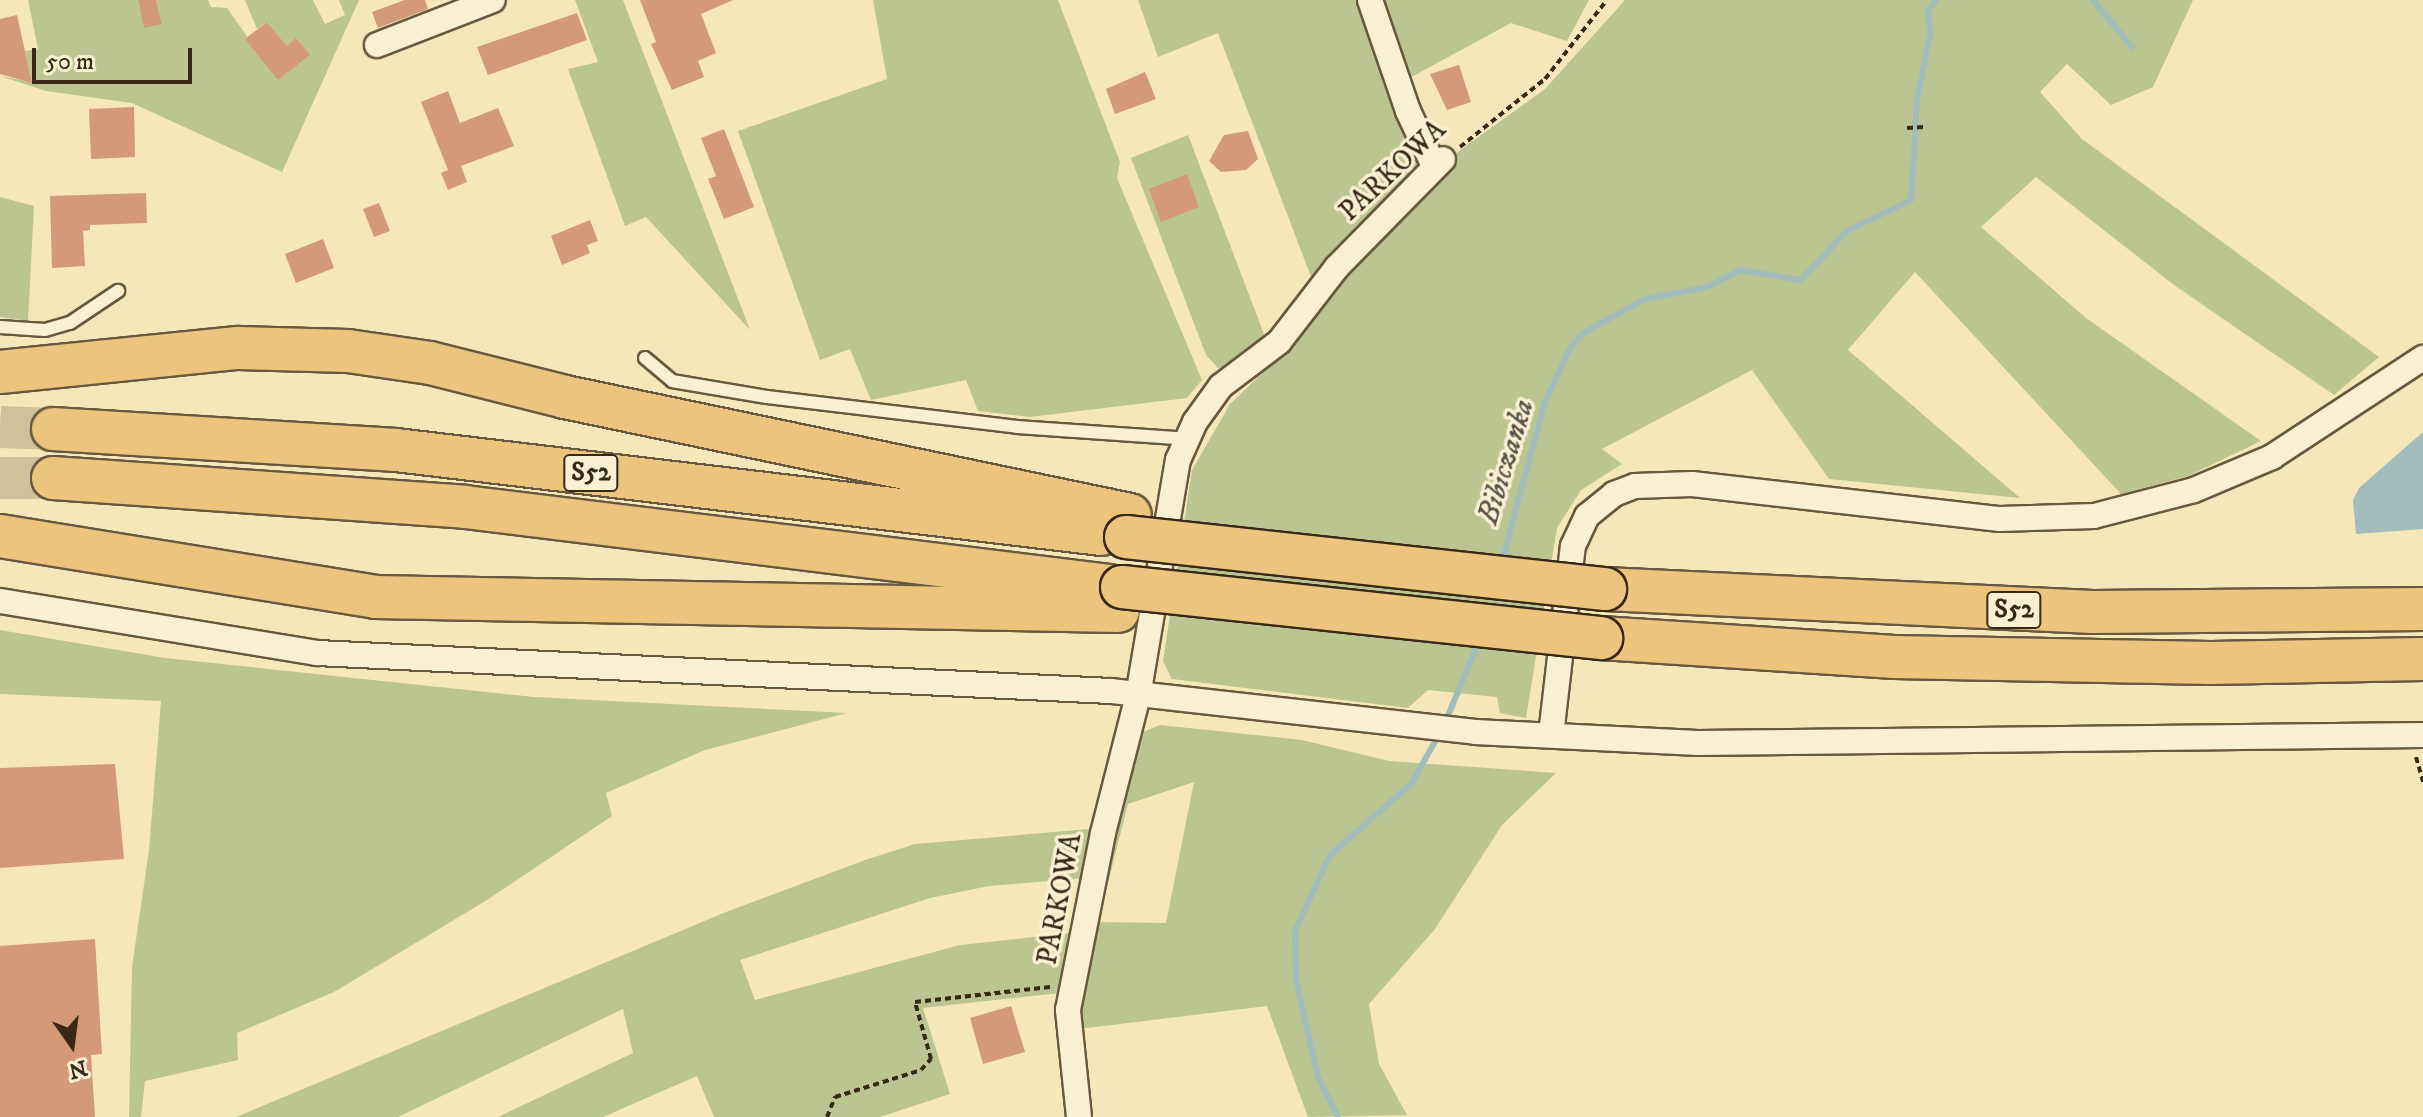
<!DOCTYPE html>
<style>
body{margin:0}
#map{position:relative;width:2423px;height:1117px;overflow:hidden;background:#f6e7ba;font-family:"IM FELL DW Pica",serif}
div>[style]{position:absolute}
.green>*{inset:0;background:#bbc591}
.water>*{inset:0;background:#a2bdbb}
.stream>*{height:6px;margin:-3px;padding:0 3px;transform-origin:3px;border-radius:3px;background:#a2bdbb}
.building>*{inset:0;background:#d49978}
.motorway-tunnel>*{height:42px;margin-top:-21px;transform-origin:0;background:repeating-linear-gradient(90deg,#d0c19a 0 42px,transparent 0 63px)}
.path>*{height:4px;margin-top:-2px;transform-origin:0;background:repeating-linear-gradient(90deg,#382818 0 6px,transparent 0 10px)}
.roads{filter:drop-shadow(2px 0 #685840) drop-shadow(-2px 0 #685840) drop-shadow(0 2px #685840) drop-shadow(0 -2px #685840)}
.service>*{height:12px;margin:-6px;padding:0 6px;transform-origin:6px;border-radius:6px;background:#f9efd2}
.minor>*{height:24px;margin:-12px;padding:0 12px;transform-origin:12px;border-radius:12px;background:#f9efd2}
.motorway>*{height:42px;margin:-21px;padding:0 21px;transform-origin:21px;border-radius:21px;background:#ebc47d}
.bridges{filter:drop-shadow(2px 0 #382818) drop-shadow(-2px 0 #382818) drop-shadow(0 2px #382818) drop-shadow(0 -2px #382818)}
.motorway-bridge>*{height:42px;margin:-21px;padding:0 21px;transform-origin:21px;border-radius:21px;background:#ebc47d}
span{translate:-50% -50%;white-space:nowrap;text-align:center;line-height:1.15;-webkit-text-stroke:7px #f9efd2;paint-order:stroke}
.shield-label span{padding:2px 6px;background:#f9efd2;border:2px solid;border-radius:6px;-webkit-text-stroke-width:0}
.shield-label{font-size:26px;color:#382818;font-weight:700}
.street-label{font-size:28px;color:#382818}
.water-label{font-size:30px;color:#585549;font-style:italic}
.north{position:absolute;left:32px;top:1005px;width:80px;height:80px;-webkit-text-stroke:6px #f9efd2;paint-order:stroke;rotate:166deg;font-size:22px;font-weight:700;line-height:32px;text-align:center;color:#382818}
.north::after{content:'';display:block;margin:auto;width:28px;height:36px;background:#382818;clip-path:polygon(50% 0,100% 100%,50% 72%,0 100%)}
.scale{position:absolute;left:32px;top:48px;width:160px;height:36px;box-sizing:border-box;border:4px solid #382818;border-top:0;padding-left:10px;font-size:24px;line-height:28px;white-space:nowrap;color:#382818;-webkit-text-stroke:6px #f9efd2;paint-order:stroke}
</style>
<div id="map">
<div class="green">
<div style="clip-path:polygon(28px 0,138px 0,144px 27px,162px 24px,156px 0,208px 0,211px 7px,227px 8px,278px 80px,309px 55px,297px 39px,287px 46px,267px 22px,257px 29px,245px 0,313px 0,325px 24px,345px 15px,339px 0,359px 0,282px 172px,132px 103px,46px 91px,0 76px,32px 82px,25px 51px,38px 49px)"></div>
<div style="clip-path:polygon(575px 0,623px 0,750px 330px,646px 217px,625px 226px,568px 69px,598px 62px)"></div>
<div style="clip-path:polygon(873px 0,1058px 0,1120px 162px,1117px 178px,1202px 380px,1187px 398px,1030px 417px,978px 411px,966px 380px,871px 400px,850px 349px,820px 360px,738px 131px,887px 79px)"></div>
<div style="clip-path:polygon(1138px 0,1365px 0,1420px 170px,1313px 282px,1218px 33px,1158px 57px)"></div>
<div style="clip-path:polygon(1376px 0,1589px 0,1567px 41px,1511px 23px,1404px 81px)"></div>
<div style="clip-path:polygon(1625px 0,2193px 0,2153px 87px,2111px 105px,2067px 64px,2040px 92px,2082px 139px,2379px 357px,2334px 395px,2174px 285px,2036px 177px,1981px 227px,2086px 318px,2261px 441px,2188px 476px,2121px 494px,1915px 272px,1848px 350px,2020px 498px,1829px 479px,1752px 370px,1602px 449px,1622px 464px,1581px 490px,1557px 528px,1526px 718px,1500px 713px,1497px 697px,1428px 690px,1408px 708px,1172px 679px,1163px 661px,1192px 470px,1230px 404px,1298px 339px,1344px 268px,1455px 154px,1545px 89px)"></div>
<div style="clip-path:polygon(1188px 135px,1264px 334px,1240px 364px,1218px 368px,1206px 355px,1131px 158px)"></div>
<div style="clip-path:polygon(0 197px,34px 206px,28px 321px,0 317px)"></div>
<div style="clip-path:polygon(0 630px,165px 658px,534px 697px,847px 713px,705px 750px,606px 793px,612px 816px,487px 900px,334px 992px,237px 1033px,238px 1060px,145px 1081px,141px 1117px,129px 1117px,132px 967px,149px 850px,161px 701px,0 694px)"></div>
<div style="clip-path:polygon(evenodd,1160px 725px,1302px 740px,1389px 761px,1556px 773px,1502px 825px,1435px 929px,1369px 1004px,1379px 1064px,1407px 1115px,1308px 1117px,1267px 1006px,1079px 1029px,1078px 1007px,1133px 736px,1160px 725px,1194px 782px,1166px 923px,1098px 922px,1128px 804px,1194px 782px)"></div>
<div style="clip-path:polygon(1101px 828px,1088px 878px,989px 886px,930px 898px,740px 960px,755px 1000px,960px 945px,1071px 933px,1060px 993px,923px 1008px,950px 1094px,880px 1117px,714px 1117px,697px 1076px,603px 1117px,498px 1117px,633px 1053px,623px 1009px,398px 1117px,236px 1117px,726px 912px,868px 859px,915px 844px)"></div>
</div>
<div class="water">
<div style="clip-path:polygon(2423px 432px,2423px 529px,2356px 534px,2353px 500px,2359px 488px)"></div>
</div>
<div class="stream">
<div style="left:2093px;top:0;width:61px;rotate:50.3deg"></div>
<div style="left:1502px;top:561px;width:165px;rotate:-74.9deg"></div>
<div style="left:1545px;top:402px;width:57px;rotate:-65.2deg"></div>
<div style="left:1569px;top:350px;width:22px;rotate:-51deg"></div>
<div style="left:1583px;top:333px;width:71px;rotate:-28.7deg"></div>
<div style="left:1645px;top:299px;width:63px;rotate:-11deg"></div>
<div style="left:1707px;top:287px;width:38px;rotate:-27deg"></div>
<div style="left:1741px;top:270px;width:61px;rotate:9.5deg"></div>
<div style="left:1801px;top:280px;width:67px;rotate:-46.8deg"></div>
<div style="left:1847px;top:231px;width:71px;rotate:-25.8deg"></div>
<div style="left:1911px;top:200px;width:100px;rotate:-86.6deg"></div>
<div style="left:1917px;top:100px;width:66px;rotate:-78.7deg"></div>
<div style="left:1930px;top:35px;width:24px;rotate:-95deg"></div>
<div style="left:1928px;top:11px;width:14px;rotate:-54deg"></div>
<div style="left:1445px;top:723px;width:89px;rotate:-67.5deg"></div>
<div style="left:1338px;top:1117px;width:45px;rotate:-116.6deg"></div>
<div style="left:1318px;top:1077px;width:99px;rotate:-102.8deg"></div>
<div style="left:1296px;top:980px;width:49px;rotate:-91.2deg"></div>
<div style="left:1295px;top:931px;width:84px;rotate:-65.3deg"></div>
<div style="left:1330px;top:855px;width:108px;rotate:-41.2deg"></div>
<div style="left:1411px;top:784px;width:59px;rotate:-60.4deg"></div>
</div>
<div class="building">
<div style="clip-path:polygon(138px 0,156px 0,162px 24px,144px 28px)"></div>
<div style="clip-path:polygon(405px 0,425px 0,428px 9px,378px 28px,372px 12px)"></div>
<div style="clip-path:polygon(640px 0,733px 0,701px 14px,716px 53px,698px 61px,704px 77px,672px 90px,651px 44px,656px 42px)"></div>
<div style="clip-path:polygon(577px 13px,587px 40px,488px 75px,477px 47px)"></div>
<div style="clip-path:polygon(17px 15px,25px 51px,32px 83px,0 74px,0 19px)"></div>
<div style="clip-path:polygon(267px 22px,287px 46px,296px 38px,310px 55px,278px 80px,245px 39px)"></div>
<div style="clip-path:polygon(1459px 65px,1471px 102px,1447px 110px,1430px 74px)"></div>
<div style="clip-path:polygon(1145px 72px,1156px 99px,1115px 114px,1106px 89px)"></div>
<div style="clip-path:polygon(448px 91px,460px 123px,498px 108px,514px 146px,461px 166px,467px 182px,448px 190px,441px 173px,448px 170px,421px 102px)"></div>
<div style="clip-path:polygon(134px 107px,135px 157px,91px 159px,89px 109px)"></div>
<div style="clip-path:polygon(724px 129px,754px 207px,724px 219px,708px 179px,716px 176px,701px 138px)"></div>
<div style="clip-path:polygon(1248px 131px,1258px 159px,1246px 170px,1221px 172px,1209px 161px,1224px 135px)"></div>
<div style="clip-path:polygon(1187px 174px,1199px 207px,1161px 222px,1149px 189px)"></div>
<div style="clip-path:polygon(146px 193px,147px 223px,90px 225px,90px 230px,83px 231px,85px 266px,52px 268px,50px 196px)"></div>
<div style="clip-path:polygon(379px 203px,390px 231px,374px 237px,363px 209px)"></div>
<div style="clip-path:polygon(590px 220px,598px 241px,587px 245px,590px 253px,562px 265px,551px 236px)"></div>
<div style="clip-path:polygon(323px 239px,334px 268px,296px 283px,285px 254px)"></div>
<div style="clip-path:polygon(115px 764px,124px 859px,0 868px,0 768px)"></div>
<div style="clip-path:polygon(95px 939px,102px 1054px,91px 1055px,95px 1117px,0 1117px,0 946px)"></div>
<div style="clip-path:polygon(1011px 1006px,1025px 1052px,983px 1064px,970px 1018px)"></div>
</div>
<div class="motorway-tunnel">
<div style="left:0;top:427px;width:53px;rotate:2.2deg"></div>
<div style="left:0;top:478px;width:53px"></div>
</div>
<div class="path">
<div style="left:1907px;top:128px;width:17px;rotate:-3deg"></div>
<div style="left:1460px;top:147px;width:109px;rotate:-38.7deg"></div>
<div style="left:1545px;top:79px;width:100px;rotate:-51.9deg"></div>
<div style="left:2416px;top:757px;width:26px;rotate:74deg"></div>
<div style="left:827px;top:1117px;width:22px;rotate:-68deg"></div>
<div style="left:835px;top:1097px;width:90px;rotate:-17.4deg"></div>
<div style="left:921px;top:1070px;width:15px;rotate:-48deg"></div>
<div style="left:931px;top:1059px;width:59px;rotate:-105.7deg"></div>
<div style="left:915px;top:1002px;width:136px;rotate:-6.3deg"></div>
</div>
<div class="roads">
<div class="service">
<div style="left:0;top:327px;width:45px;rotate:3.8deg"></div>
<div style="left:45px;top:330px;width:26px;rotate:-16deg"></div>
<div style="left:70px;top:323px;width:58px;rotate:-33.7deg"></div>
<div style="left:645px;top:358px;width:35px;rotate:40deg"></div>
<div style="left:672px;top:381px;width:96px;rotate:9.6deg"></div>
<div style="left:767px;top:397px;width:252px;rotate:6.8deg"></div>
<div style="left:1017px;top:427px;width:170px;rotate:4deg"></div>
</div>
<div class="minor">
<div style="left:1370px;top:0;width:117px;rotate:71.1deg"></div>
<div style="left:1408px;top:111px;width:61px;rotate:64.7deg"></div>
<div style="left:377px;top:45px;width:124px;rotate:-21.2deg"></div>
<div style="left:0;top:601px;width:321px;rotate:9.3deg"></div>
<div style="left:317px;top:653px;width:795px;rotate:2.74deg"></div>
<div style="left:1111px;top:691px;width:366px;rotate:6.4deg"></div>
<div style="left:1475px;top:732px;width:223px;rotate:2.8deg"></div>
<div style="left:1698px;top:743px;width:725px;rotate:-0.63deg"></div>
<div style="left:1551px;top:735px;width:190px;rotate:-83.4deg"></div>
<div style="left:1573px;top:546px;width:33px;rotate:-65deg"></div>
<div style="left:1587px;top:516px;width:35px;rotate:-39deg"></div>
<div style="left:1614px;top:494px;width:22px;rotate:-21deg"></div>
<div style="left:1635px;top:486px;width:57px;rotate:-2deg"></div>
<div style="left:1692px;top:484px;width:310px;rotate:6.5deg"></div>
<div style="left:2000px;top:519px;width:94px;rotate:-1.8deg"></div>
<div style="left:2094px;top:516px;width:103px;rotate:-14.6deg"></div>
<div style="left:2194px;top:490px;width:85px;rotate:-22.9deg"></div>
<div style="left:2272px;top:457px;width:181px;rotate:-33.3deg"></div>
<div style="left:1079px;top:1117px;width:108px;rotate:-95.9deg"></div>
<div style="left:1068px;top:1010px;width:180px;rotate:-78.8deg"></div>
<div style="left:1103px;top:833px;width:141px;rotate:-75.7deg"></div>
<div style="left:1138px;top:696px;width:239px;rotate:-80.4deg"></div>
<div style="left:1178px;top:460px;width:42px;rotate:-65.9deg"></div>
<div style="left:1195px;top:422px;width:44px;rotate:-54.2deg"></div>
<div style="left:1221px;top:386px;width:73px;rotate:-37.2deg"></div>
<div style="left:1279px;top:342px;width:95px;rotate:-52.3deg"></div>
<div style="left:1337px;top:267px;width:151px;rotate:-45.5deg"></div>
</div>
<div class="motorway">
<div style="left:0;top:372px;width:239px;rotate:-5.8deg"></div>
<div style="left:238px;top:348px;width:110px;rotate:1.6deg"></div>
<div style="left:348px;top:351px;width:83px;rotate:8.3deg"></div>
<div style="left:430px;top:363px;width:139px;rotate:14.1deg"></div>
<div style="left:565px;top:397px;width:577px;rotate:11.8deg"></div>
<div style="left:53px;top:429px;width:344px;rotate:3.5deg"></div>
<div style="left:396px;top:450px;width:710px;rotate:6.79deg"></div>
<div style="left:53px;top:478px;width:413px;rotate:4deg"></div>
<div style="left:465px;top:507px;width:650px;rotate:6.98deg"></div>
<div style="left:0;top:536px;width:380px;rotate:9.2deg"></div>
<div style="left:375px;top:597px;width:743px;rotate:1.08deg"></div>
<div style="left:1605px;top:589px;width:488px;rotate:2.7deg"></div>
<div style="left:2092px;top:612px;width:331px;rotate:-0.5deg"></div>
<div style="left:1601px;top:638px;width:294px;rotate:3.7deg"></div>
<div style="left:1894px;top:657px;width:317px;rotate:1.1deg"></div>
<div style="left:2211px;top:663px;width:212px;rotate:-1.1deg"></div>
</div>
</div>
<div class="bridges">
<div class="motorway-bridge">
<div style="left:1126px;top:537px;width:482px;rotate:6.2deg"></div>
<div style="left:1122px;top:587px;width:482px;rotate:6.1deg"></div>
</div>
</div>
<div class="shield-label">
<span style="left:591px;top:473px">S52</span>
<span style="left:2014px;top:610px">S52</span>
</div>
<div class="street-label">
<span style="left:1393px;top:171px;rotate:-43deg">PARKOWA</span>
<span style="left:1060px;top:899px;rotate:-79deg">PARKOWA</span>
</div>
<div class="water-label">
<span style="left:1507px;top:462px;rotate:-73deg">Bibiczanka</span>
</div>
<div class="north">N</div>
<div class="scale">50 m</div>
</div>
